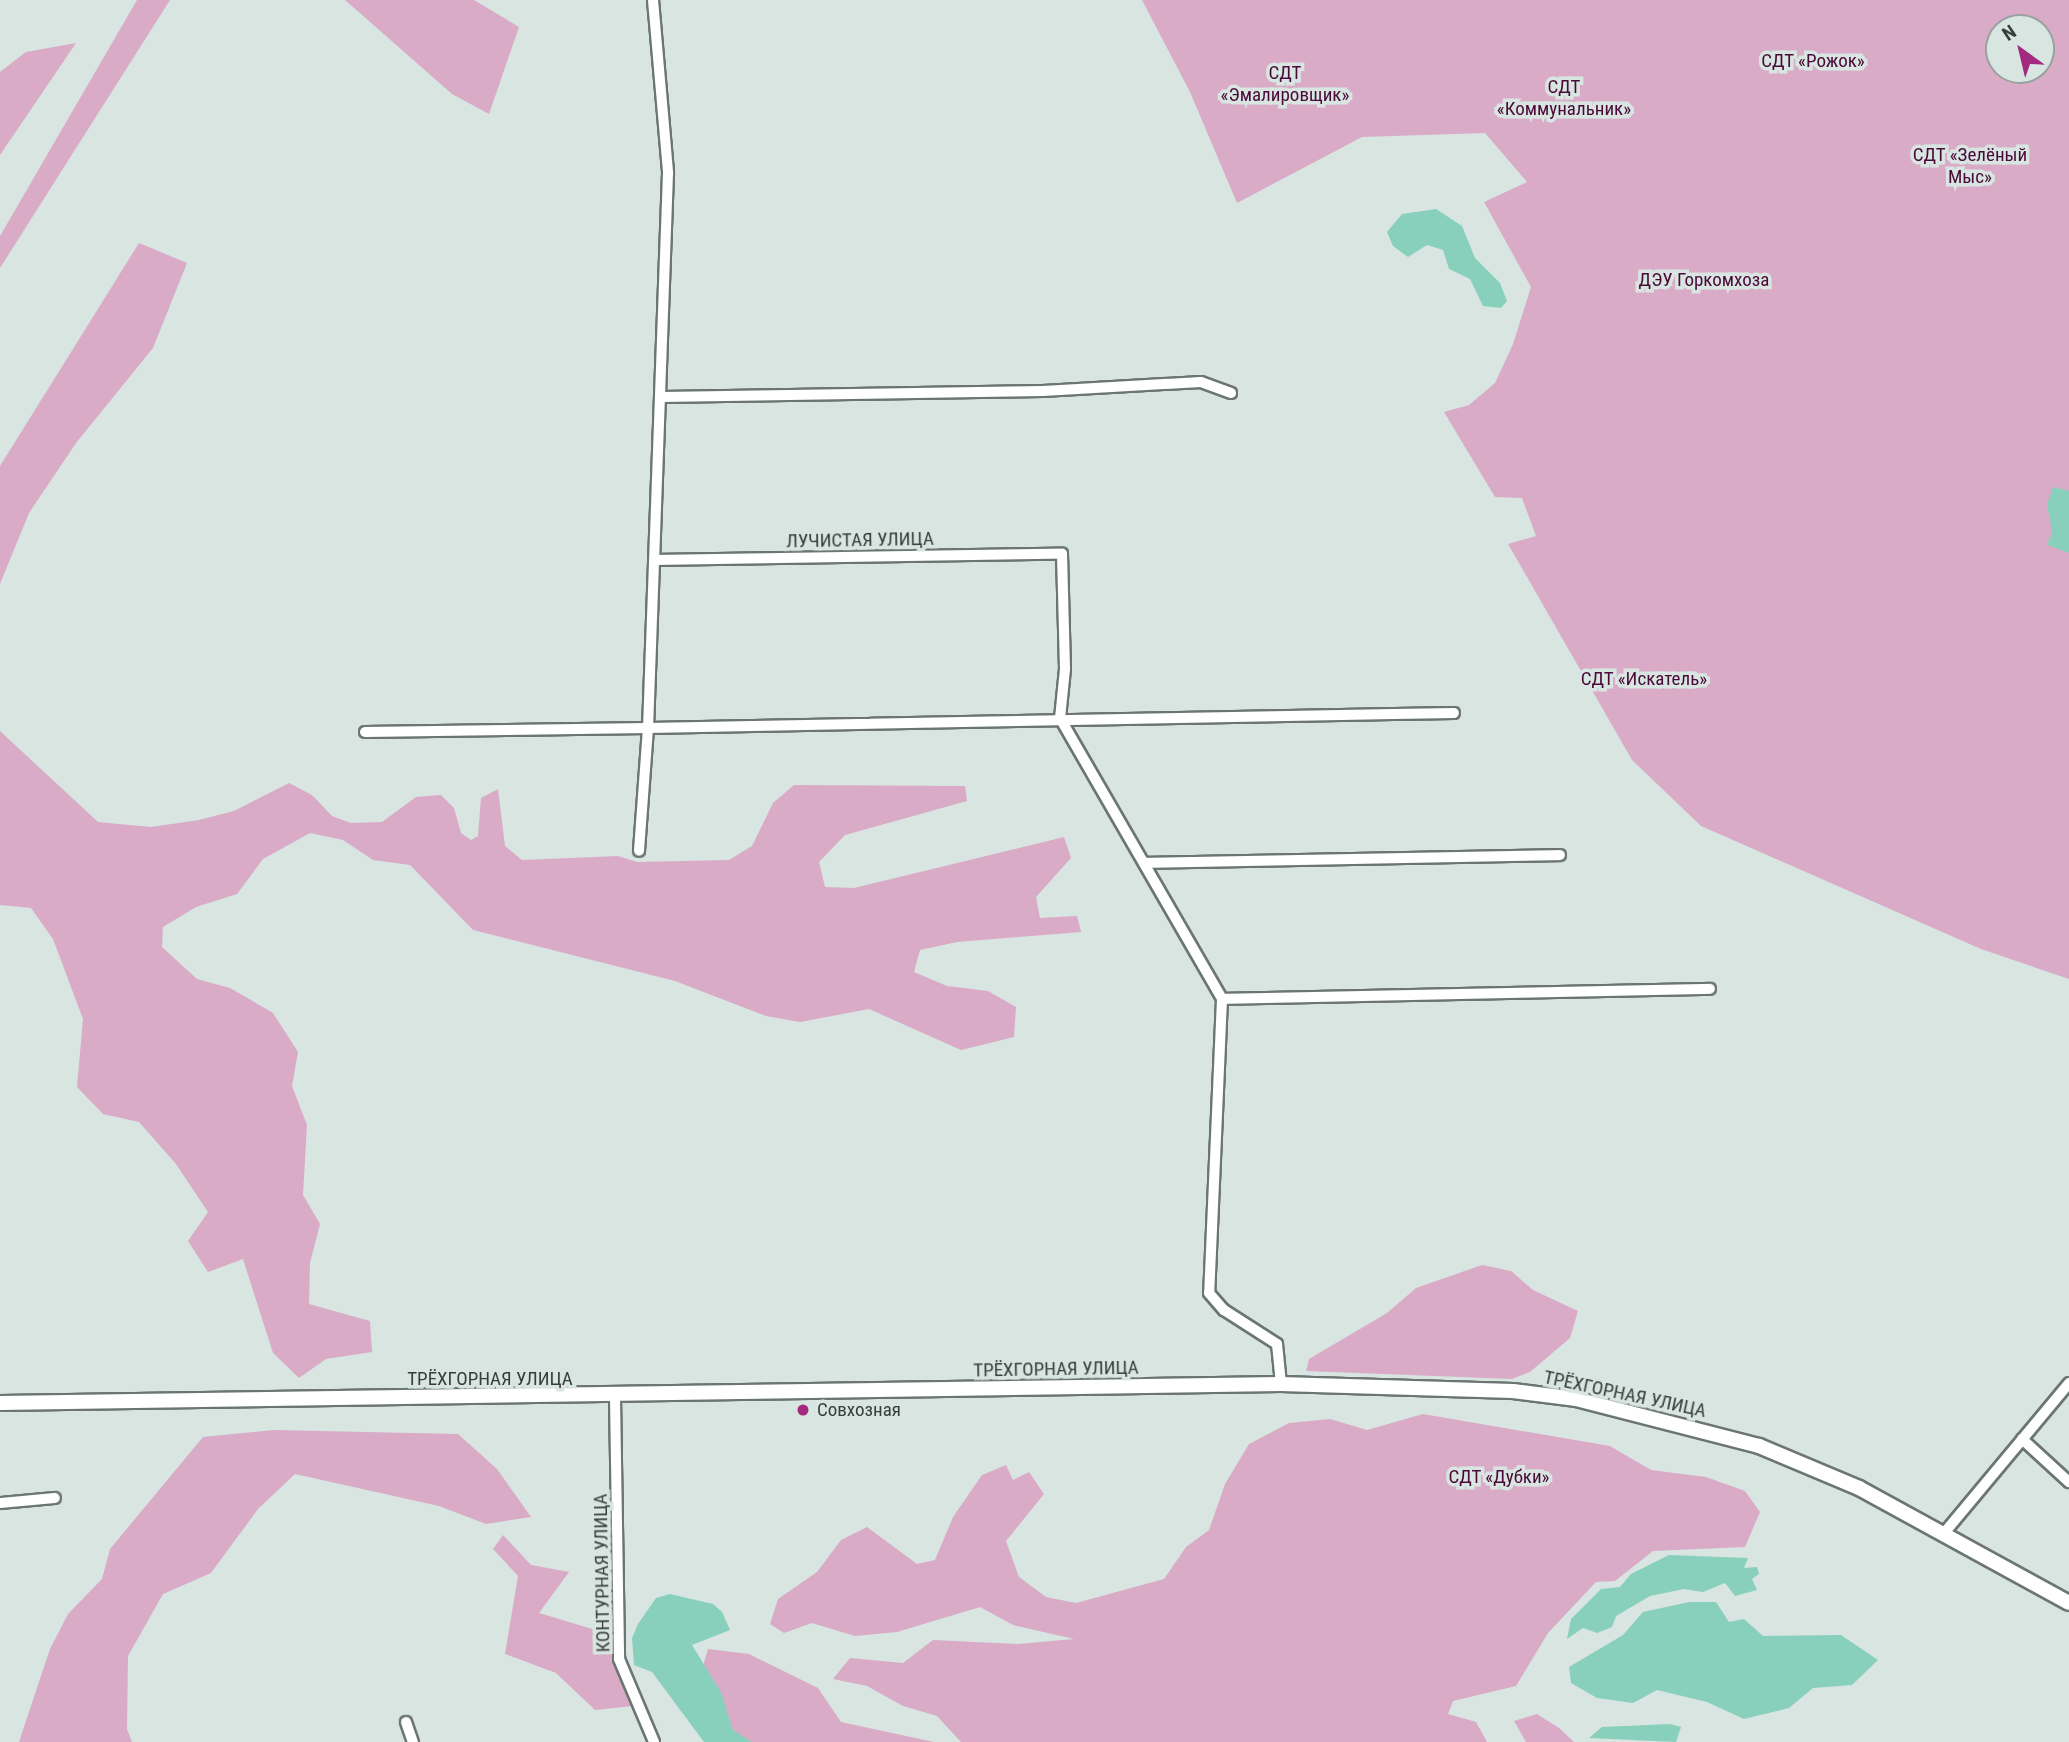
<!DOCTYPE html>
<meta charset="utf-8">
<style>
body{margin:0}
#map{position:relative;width:2069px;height:1742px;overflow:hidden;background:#d8e5e1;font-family:"Roboto Condensed",sans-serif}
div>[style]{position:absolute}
.green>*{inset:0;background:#d9abc7}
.water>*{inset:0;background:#88d0bb}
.roads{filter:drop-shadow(2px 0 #6b7673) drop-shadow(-2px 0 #6b7673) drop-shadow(0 2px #6b7673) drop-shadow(0 -2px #6b7673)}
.minor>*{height:10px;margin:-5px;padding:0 5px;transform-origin:5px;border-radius:5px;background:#fff}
.highway>*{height:14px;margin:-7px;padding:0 7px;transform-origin:7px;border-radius:7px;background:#fff}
.dots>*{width:19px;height:19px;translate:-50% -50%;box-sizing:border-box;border:4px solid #d8e5e1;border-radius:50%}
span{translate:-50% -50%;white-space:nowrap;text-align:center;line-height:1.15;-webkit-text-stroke:7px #d8e5e1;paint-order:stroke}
.park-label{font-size:19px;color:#4a0938}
.street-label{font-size:19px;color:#383d3b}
.poi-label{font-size:19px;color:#383d3b}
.left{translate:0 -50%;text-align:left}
.north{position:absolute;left:1985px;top:14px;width:70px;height:70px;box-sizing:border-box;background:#d8e5e1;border:2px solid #98a29f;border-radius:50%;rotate:326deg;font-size:19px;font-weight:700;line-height:28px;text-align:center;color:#383d3b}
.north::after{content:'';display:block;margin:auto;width:24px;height:32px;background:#a2297f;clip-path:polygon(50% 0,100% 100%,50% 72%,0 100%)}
</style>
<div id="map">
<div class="green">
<div style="clip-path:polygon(137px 0,170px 0,0 268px,0 236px)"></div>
<div style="clip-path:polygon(345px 0,474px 0,519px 27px,489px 114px,452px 94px)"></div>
<div style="clip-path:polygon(evenodd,1142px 0,2069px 0,2069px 979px,1981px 949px,1701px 826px,1632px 760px,1508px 544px,1536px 536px,1522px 498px,1495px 497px,1444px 412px,1469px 405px,1495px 383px,1513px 344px,1531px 287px,1484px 202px,1527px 182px,1485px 133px,1362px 137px,1237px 203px,1190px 92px,1142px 0,1999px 28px,2041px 28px,2041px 70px,1999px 70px,1999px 28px)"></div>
<div style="clip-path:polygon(76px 43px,0 155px,0 72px,26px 52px)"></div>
<div style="clip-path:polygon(139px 243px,187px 263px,153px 348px,76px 443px,29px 513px,0 584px,0 466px)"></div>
<div style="clip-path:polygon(0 731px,98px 822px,151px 827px,199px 820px,234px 811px,289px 783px,312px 795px,332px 816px,351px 823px,382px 822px,416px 797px,441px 795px,454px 808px,461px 833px,471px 840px,478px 836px,481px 798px,498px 789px,505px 846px,522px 860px,618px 856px,637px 862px,729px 860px,752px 846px,773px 803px,794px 785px,965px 786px,967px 801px,845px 835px,819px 862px,825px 887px,854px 888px,1064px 837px,1071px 858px,1036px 897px,1040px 918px,1077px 916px,1081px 932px,957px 942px,920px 950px,914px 972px,947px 986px,988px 991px,1016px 1007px,1014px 1037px,961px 1050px,869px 1009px,800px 1022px,766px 1016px,675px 981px,473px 930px,410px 865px,373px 860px,343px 840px,310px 833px,263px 859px,237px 894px,196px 907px,163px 927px,162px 947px,197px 979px,230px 988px,273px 1013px,298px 1052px,292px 1086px,307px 1125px,303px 1195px,320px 1224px,310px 1263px,309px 1304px,370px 1321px,372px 1352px,326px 1359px,299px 1378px,273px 1353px,243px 1259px,208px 1272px,188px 1241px,208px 1212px,176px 1164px,139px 1122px,103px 1114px,77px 1087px,83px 1019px,53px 939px,31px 908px,0 905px)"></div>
<div style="clip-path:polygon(1482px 1265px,1511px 1271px,1533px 1290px,1578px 1311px,1570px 1338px,1530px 1372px,1512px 1379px,1306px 1371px,1309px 1359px,1387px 1313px,1416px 1288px)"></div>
<div style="clip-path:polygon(1423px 1414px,1610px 1446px,1651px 1470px,1706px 1477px,1745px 1491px,1760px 1512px,1745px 1547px,1653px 1551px,1615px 1581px,1596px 1582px,1548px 1633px,1516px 1686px,1453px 1701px,1448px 1714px,1476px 1722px,1487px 1742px,961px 1742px,937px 1716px,903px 1706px,867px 1686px,833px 1679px,850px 1658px,903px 1663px,933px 1640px,1018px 1644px,1074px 1639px,1013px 1625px,980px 1607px,897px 1632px,855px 1636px,812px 1623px,784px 1633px,770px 1624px,778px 1599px,817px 1572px,841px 1540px,867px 1527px,917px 1564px,935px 1560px,953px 1517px,982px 1475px,1006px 1465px,1013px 1480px,1029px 1472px,1044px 1494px,1006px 1541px,1019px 1577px,1046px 1597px,1076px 1603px,1164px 1579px,1186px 1547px,1209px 1530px,1225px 1484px,1249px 1444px,1289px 1423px,1330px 1419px,1367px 1430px)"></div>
<div style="clip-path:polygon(274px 1430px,458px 1434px,497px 1469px,531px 1517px,486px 1524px,439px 1506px,295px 1474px,258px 1509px,211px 1573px,163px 1594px,128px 1656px,127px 1729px,132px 1742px,19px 1742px,50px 1649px,68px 1614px,102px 1579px,110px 1549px,203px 1437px)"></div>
<div style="clip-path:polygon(503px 1535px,531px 1565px,569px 1572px,539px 1613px,609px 1634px,633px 1706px,595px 1710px,556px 1673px,505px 1654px,518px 1576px,493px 1549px)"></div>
<div style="clip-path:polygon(708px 1649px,749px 1654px,818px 1688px,841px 1722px,934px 1742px,751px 1742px,727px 1730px,703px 1666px)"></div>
<div style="clip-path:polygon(1537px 1714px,1559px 1728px,1574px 1742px,1526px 1742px,1514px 1721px)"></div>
</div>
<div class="water">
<div style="clip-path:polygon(1436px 209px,1462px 226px,1475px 258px,1500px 283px,1507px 301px,1501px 308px,1483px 306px,1470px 279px,1449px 269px,1443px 250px,1427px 245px,1408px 257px,1393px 246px,1387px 232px,1402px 214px)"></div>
<div style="clip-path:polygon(2053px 487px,2069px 491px,2069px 553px,2047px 545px,2052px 532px,2047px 504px)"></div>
<div style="clip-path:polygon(1669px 1555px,1748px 1558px,1744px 1568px,1757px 1567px,1759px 1574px,1752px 1579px,1757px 1590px,1735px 1596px,1725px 1583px,1703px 1592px,1684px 1589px,1650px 1596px,1616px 1616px,1612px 1627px,1597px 1633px,1583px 1628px,1567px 1639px,1571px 1619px,1601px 1589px,1620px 1587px,1631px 1574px)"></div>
<div style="clip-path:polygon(670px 1594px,713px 1604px,722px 1612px,730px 1630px,692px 1645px,721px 1692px,733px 1730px,752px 1742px,704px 1742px,652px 1672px,634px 1665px,632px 1638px,638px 1624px,656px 1598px)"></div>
<div style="clip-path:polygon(1689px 1602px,1716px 1602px,1729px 1622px,1744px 1619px,1763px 1636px,1841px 1635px,1878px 1660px,1852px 1685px,1813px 1688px,1789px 1708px,1744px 1719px,1707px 1702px,1657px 1690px,1633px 1703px,1597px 1698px,1571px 1683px,1569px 1667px,1623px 1635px,1643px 1612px)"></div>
<div style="clip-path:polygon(1670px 1724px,1681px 1727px,1676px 1742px,1589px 1738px,1602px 1727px)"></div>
</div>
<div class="roads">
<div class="minor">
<div style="left:653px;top:0;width:174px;rotate:85deg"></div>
<div style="left:668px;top:173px;width:555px;rotate:92.06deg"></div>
<div style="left:648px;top:728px;width:806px;rotate:-1.07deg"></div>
<div style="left:662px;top:397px;width:381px;rotate:-0.9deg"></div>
<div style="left:1043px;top:391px;width:158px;rotate:-3.3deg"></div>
<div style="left:1201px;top:382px;width:32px;rotate:20deg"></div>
<div style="left:658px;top:560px;width:404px;rotate:-0.9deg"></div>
<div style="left:1062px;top:554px;width:115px;rotate:88.5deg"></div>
<div style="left:1065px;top:669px;width:49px;rotate:95.8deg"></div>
<div style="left:1060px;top:718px;width:324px;rotate:60deg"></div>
<div style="left:1222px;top:999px;width:294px;rotate:92.5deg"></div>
<div style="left:1209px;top:1293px;width:23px;rotate:49deg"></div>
<div style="left:1224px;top:1310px;width:63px;rotate:32.7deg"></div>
<div style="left:1277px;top:1344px;width:40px;rotate:84.3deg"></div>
<div style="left:365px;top:732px;width:283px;rotate:-0.8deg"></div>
<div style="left:648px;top:728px;width:123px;rotate:94.2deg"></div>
<div style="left:1145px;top:863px;width:415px;rotate:-1.1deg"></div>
<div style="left:1222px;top:999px;width:488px;rotate:-1.2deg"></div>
<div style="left:615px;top:1397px;width:262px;rotate:89.1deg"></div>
<div style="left:619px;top:1659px;width:90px;rotate:67.1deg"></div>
<div style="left:2022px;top:1439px;width:64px;rotate:42.5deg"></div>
<div style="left:0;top:1503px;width:55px;rotate:-5.2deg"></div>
<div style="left:1945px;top:1532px;width:194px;rotate:-50.2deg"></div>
<div style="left:406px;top:1722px;width:21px;rotate:71deg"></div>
</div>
<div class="highway">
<div style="left:0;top:1403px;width:1281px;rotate:-0.85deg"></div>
<div style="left:1281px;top:1384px;width:232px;rotate:1.7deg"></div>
<div style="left:1513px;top:1391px;width:64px;rotate:7.2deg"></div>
<div style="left:1576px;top:1399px;width:189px;rotate:14.4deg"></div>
<div style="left:1759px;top:1446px;width:108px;rotate:22.8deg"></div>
<div style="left:1859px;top:1488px;width:239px;rotate:28.7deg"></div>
</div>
</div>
<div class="dots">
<div style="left:803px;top:1410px;background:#a2297f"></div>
</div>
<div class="park-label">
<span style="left:1813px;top:61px">СДТ «Рожок»</span>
<span style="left:1285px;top:84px">СДТ<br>«Эмалировщик»</span>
<span style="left:1564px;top:98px">СДТ<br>«Коммунальник»</span>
<span style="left:1970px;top:166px">СДТ «Зелёный<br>Мыс»</span>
<span style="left:1704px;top:280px">ДЭУ Горкомхоза</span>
<span style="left:1644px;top:679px">СДТ «Искатель»</span>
<span style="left:1499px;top:1477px">СДТ «Дубки»</span>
</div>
<div class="street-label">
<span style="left:860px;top:540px;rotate:-1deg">ЛУЧИСТАЯ УЛИЦА</span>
<span style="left:1056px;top:1369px;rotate:-1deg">ТРЁХГОРНАЯ УЛИЦА</span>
<span style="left:490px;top:1379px">ТРЁХГОРНАЯ УЛИЦА</span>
<span style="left:1625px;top:1394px;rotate:12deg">ТРЁХГОРНАЯ УЛИЦА</span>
<span style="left:602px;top:1573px;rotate:-91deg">КОНТУРНАЯ УЛИЦА</span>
</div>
<div class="poi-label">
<span class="left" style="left:817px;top:1410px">Совхозная</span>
</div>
<div class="north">N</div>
</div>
